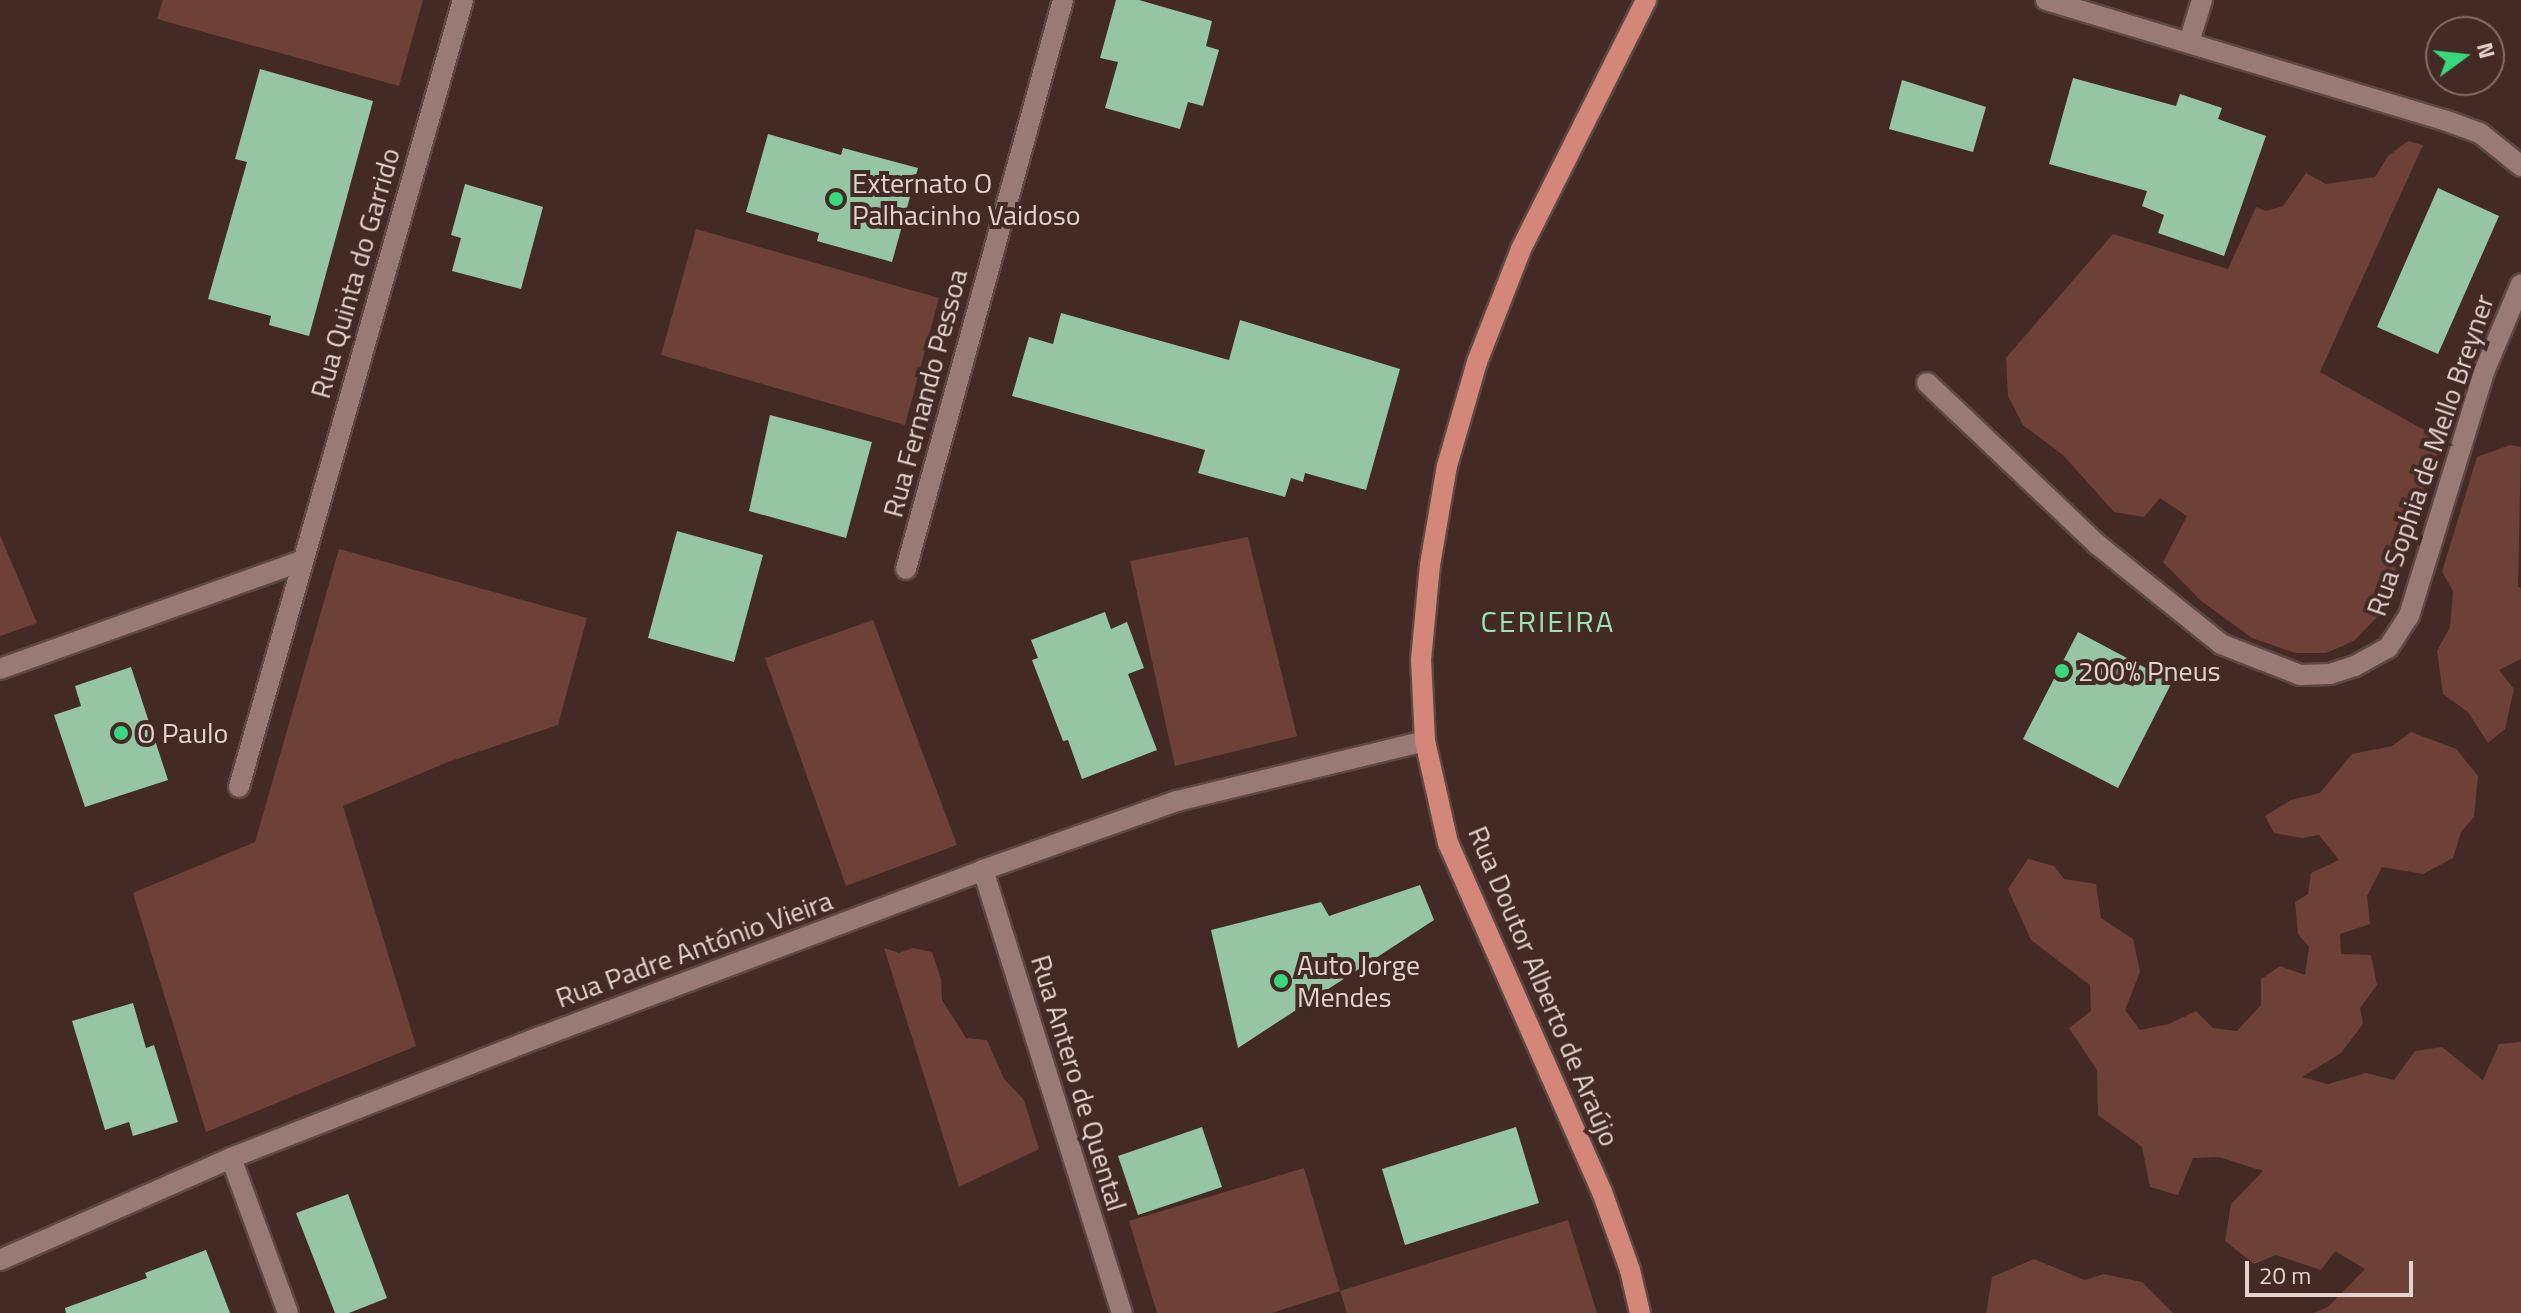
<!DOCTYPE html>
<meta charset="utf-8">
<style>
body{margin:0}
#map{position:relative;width:2521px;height:1313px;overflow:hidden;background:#432a25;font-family:"Titillium Web",sans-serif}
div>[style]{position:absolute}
.green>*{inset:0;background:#6d4038}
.building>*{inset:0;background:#95c5a3}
.roads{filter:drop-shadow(2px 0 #5d4844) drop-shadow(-2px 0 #5d4844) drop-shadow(0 2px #5d4844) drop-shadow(0 -2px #5d4844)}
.minor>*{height:20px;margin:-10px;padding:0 10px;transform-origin:10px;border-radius:10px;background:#997a74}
.major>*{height:20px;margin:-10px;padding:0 10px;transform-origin:10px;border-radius:10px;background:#d48779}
.dots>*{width:22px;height:22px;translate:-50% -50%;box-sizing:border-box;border:4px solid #432a25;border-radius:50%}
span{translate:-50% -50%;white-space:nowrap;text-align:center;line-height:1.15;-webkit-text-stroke:8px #432a25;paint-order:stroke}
.poi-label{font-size:28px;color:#e3d2ce}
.left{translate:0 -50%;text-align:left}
.street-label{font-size:28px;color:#e3d2ce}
.neighbourhood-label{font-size:30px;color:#9ae2b1;letter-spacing:2px}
.north{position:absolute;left:2425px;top:16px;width:80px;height:80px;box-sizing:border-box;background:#432a25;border:2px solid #836d69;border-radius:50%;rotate:75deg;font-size:22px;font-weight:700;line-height:32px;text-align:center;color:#e3d2ce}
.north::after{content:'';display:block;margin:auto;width:28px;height:36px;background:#39d87f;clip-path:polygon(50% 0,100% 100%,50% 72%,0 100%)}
.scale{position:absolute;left:2245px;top:1261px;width:168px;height:36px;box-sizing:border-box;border:4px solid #e3d2ce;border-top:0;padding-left:10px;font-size:24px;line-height:28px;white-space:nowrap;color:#e3d2ce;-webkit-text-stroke:6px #432a25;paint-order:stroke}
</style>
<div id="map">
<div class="green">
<div style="clip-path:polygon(163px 0,423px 0,399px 86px,157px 19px)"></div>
<div style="clip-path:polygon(2408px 141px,2423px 145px,2320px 372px,2442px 440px,2394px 580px,2377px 617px,2354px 641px,2326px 653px,2295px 653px,2252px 638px,2200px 600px,2163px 562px,2187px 516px,2160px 498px,2144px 517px,2114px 512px,2063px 455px,2023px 425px,2008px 396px,2006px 358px,2113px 234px,2228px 269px,2256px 207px,2266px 211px,2283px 206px,2306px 173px,2326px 184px,2375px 177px,2388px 156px)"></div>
<div style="clip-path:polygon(696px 229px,939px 298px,905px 425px,661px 355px)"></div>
<div style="clip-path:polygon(2510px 445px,2521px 447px,2518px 587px,2521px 588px,2521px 659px,2499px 670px,2514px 689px,2505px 729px,2488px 743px,2468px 712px,2443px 694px,2437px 651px,2450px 627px,2453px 591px,2442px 572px,2477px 457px)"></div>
<div style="clip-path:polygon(0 535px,37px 623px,0 636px)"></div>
<div style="clip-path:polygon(1248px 537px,1297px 736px,1175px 766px,1130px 561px)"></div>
<div style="clip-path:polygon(339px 549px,587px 618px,558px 725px,448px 762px,343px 806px,416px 1046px,206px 1132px,133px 893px,255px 842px)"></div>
<div style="clip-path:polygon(873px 620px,957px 845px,846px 886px,765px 658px)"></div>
<div style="clip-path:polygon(2411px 732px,2456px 749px,2478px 776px,2474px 817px,2461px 832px,2453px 858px,2423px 874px,2382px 867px,2367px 896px,2370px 924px,2340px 934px,2341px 954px,2371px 955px,2377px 985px,2360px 1008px,2363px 1024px,2341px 1053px,2302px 1077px,2328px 1084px,2366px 1073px,2394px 1080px,2415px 1051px,2442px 1047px,2483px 1080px,2499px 1044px,2521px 1042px,2521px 1313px,2314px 1313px,2329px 1306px,2365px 1269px,2335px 1251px,2321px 1270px,2276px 1255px,2254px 1264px,2225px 1241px,2231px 1204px,2263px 1171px,2219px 1157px,2193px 1158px,2178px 1195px,2150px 1187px,2142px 1147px,2098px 1115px,2097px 1070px,2069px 1028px,2091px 1011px,2090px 985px,2031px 940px,2008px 889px,2028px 859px,2054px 866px,2064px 879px,2096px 884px,2101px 918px,2133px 939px,2140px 972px,2125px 1010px,2140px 1030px,2169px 1024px,2196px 1011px,2213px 1028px,2237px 1031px,2261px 1005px,2261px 979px,2280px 966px,2305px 975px,2309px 947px,2298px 934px,2295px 902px,2308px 894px,2311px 873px,2339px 860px,2319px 835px,2302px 838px,2274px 833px,2265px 816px,2291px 800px,2320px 793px,2352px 754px,2392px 746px)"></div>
<div style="clip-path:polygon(884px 948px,899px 953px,913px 948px,932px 952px,941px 979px,942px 1000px,966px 1038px,987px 1040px,1004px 1079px,1024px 1100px,1039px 1149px,959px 1187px)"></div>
<div style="clip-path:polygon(1304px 1168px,1340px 1291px,1568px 1220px,1597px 1313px,1347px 1313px,1340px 1291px,1272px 1313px,1157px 1313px,1129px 1221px)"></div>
<div style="clip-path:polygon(2034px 1259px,2085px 1280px,2104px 1274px,2142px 1282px,2173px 1313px,1986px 1313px,1992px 1277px)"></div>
</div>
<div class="building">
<div style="clip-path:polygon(1116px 0,1139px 0,1212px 21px,1206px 46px,1219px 50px,1203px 106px,1188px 102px,1180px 129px,1105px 108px,1118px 62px,1100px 58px)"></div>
<div style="clip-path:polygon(260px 69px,373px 101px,309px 336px,269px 325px,271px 316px,208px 299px,247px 162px,235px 159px)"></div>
<div style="clip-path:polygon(2073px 78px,2176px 106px,2180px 94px,2222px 108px,2218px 119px,2266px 136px,2224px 256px,2158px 233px,2164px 215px,2142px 206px,2147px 191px,2049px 164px)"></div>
<div style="clip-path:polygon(1902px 80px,1986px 107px,1973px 152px,1889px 129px)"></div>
<div style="clip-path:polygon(768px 134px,841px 155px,843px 148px,918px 168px,892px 262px,817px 241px,819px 233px,746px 212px)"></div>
<div style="clip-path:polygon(465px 184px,543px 207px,521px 289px,452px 271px,461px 238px,451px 235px)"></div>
<div style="clip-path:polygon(2438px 188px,2499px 216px,2438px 354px,2377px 327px)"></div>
<div style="clip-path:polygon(1061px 313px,1229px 360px,1240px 320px,1400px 369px,1366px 490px,1305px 473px,1303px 482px,1291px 478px,1285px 497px,1198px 473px,1205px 450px,1012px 396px,1029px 337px,1053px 344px)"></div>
<div style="clip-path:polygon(770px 415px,872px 442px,846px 538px,749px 511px)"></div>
<div style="clip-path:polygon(677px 531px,763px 555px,734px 662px,648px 638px)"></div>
<div style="clip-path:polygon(1105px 612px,1111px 629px,1127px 622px,1144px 668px,1128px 674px,1157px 750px,1082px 779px,1068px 740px,1063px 741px,1032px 660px,1038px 658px,1031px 640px)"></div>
<div style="clip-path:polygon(2078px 632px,2172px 682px,2118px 788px,2023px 739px)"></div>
<div style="clip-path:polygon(131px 667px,168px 780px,85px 807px,54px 715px,81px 706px,75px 686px)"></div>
<div style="clip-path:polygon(1420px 885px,1434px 920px,1238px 1048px,1211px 930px,1321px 902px,1329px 916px)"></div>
<div style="clip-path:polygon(133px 1003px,146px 1048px,154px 1045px,178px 1122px,133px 1136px,129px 1122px,105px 1130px,72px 1021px)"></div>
<div style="clip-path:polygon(1202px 1127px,1222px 1187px,1138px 1215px,1118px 1156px)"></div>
<div style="clip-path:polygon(1516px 1127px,1539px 1203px,1405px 1245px,1382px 1169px)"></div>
<div style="clip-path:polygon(348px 1194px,387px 1298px,349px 1313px,335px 1313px,296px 1213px)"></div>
<div style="clip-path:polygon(206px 1250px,230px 1313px,66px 1313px,65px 1308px,147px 1278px,145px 1273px)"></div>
</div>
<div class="roads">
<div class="minor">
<div style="left:2046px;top:0;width:416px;rotate:16.8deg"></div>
<div style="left:2444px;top:120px;width:38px;rotate:20deg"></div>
<div style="left:2480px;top:133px;width:53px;rotate:38.8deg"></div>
<div style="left:2189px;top:42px;width:44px;rotate:-72.8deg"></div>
<div style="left:1927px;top:383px;width:236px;rotate:43.5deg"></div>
<div style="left:2098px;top:545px;width:158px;rotate:38.8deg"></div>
<div style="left:2221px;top:644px;width:85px;rotate:21.4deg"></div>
<div style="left:2300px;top:675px;width:30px;rotate:-2deg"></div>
<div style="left:2330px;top:674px;width:26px;rotate:-18deg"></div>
<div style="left:2355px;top:666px;width:38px;rotate:-29deg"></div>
<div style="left:2388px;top:648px;width:38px;rotate:-57deg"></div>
<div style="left:2409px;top:616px;width:255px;rotate:-72.9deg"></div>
<div style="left:2484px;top:372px;width:95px;rotate:-67.2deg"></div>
<div style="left:906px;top:569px;width:590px;rotate:-74.57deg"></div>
<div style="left:0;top:669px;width:320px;rotate:-19.7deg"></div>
<div style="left:239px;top:787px;width:818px;rotate:-74.11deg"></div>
<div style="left:983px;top:870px;width:464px;rotate:72.6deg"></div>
<div style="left:231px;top:1158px;width:165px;rotate:69.8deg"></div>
<div style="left:0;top:1260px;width:253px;rotate:-23.8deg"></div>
<div style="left:231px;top:1158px;width:329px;rotate:-21.4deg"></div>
<div style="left:537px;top:1038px;width:477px;rotate:-20.6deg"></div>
<div style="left:983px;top:870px;width:206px;rotate:-19.6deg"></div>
<div style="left:1177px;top:801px;width:255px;rotate:-13.6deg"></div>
</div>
<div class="major">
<div style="left:1640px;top:1313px;width:44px;rotate:-103.1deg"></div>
<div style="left:1630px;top:1270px;width:83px;rotate:-109.7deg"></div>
<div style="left:1602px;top:1192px;width:381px;rotate:-113.8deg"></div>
<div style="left:1448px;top:843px;width:105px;rotate:-102.7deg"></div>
<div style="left:1425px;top:741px;width:81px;rotate:-92.8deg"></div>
<div style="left:1421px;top:660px;width:95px;rotate:-84.6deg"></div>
<div style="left:1430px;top:565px;width:100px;rotate:-80.3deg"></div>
<div style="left:1447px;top:466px;width:108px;rotate:-73.9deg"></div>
<div style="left:1477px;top:362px;width:121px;rotate:-68.7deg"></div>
<div style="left:1521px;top:249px;width:279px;rotate:-63.3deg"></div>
</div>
</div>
<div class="dots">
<div style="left:836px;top:199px;background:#39d87f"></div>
<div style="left:2062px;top:671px;background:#39d87f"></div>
<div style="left:121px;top:733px;background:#39d87f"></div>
<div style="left:1281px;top:981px;background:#39d87f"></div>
</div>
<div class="poi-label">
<span class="left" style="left:852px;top:199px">Externato O<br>Palhacinho Vaidoso</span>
<span class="left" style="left:2078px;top:671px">200% Pneus</span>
<span class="left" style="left:137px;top:733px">O Paulo</span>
<span class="left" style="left:1297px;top:981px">Auto Jorge<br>Mendes</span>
</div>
<div class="street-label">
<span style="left:355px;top:273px;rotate:-74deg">Rua Quinta do Garrido</span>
<span style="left:925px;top:393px;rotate:-75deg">Rua Fernando Pessoa</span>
<span style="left:2430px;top:455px;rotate:-71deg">Rua Sophia de Mello Breyner</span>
<span style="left:694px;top:949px;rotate:-20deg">Rua Padre António Vieira</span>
<span style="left:1544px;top:986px;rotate:67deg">Rua Doutor Alberto de Araújo</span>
<span style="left:1079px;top:1083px;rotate:73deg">Rua Antero de Quental</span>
</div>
<div class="neighbourhood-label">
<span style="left:1548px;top:621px">CERIEIRA</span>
</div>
<div class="north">N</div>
<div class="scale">20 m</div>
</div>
